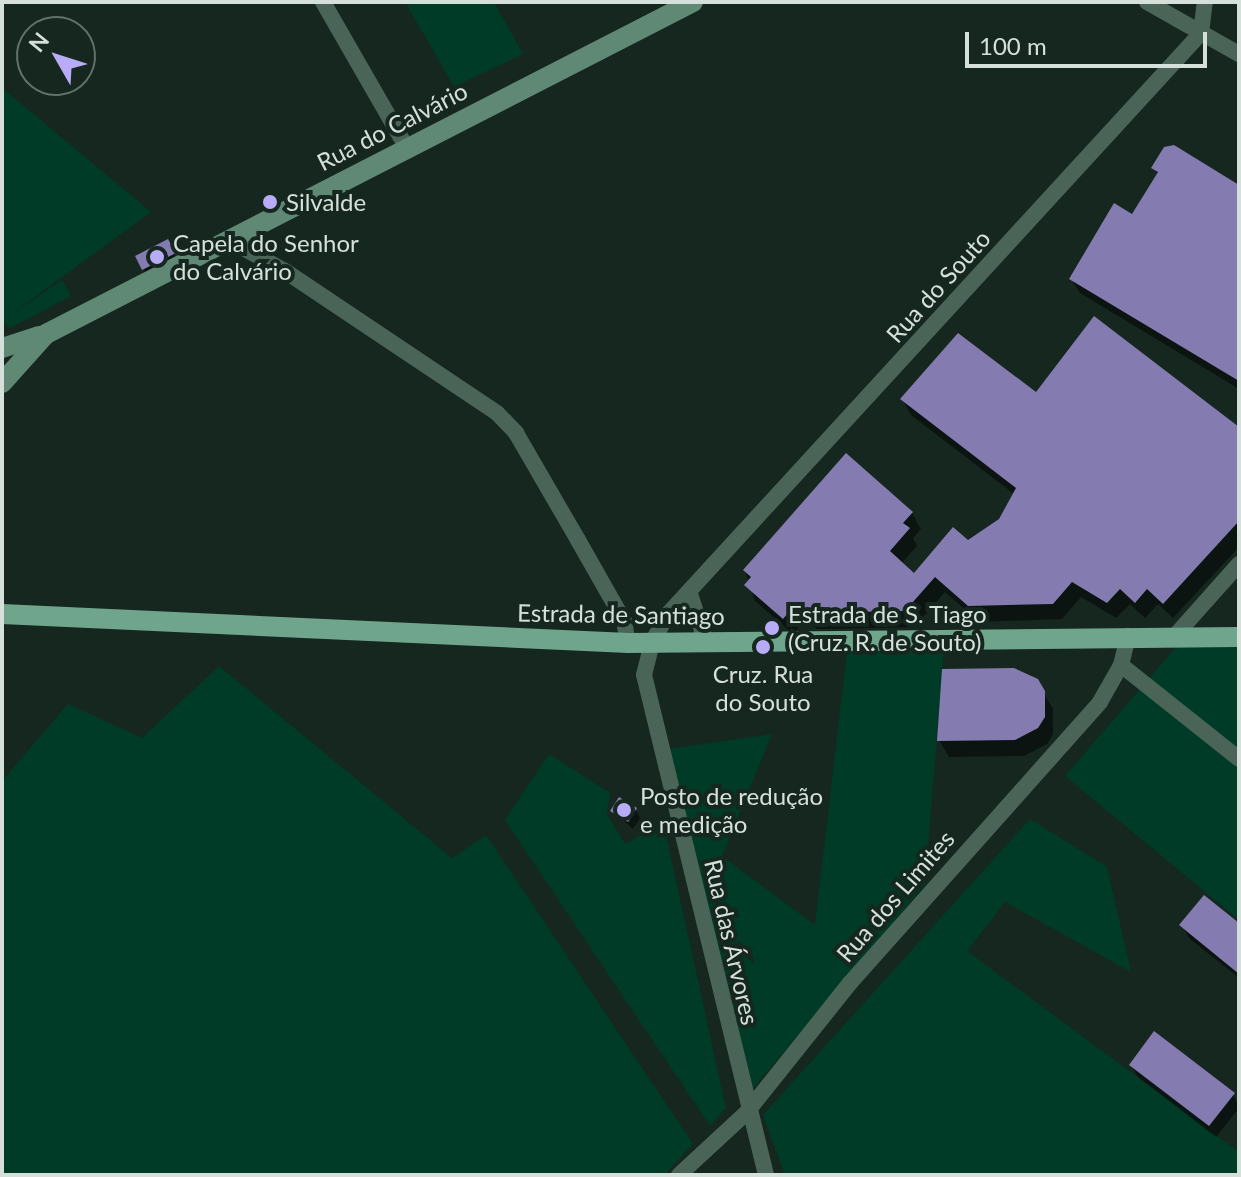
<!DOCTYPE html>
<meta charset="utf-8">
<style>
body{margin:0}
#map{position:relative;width:1241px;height:1177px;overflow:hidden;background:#15271e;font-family:Lato,sans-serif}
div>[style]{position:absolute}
.green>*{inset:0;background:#003b27}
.shadow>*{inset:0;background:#0007}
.building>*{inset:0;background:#847cb1}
.street>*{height:16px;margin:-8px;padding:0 8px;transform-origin:8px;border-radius:8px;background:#4a6457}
.secondary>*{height:20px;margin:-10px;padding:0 10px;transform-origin:10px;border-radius:10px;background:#5f8975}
.primary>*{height:20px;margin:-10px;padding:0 10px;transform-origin:10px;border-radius:10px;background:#6fa58c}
.dots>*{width:22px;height:22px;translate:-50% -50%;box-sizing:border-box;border:4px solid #15271e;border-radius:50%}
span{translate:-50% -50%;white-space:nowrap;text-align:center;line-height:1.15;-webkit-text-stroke:8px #15271e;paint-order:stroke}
.street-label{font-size:24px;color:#d5e0db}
.poi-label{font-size:24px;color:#d5e0db}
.left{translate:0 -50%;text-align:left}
.frame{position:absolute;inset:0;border:4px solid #d5e0db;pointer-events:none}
.north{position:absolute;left:16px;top:16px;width:80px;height:80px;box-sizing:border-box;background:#15271e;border:2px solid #62716a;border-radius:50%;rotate:309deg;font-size:22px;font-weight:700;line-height:32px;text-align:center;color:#d5e0db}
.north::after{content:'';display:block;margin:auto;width:28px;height:36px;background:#b8abf7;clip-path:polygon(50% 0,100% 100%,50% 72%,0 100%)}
.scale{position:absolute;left:965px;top:32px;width:242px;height:36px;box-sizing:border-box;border:4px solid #d5e0db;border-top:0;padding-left:10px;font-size:24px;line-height:28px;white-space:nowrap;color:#d5e0db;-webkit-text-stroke:6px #15271e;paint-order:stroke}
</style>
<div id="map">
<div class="green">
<div style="clip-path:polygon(405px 2px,494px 2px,523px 54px,454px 87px)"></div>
<div style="clip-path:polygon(2px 88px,151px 212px,9px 316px,62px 280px,71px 296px,10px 328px,2px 320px)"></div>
<div style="clip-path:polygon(1239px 646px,1239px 920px,1065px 776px,1176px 647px)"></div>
<div style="clip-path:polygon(944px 649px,925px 884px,750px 1092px,669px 749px,772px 734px,722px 856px,815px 925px,847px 651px)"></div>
<div style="clip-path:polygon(219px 666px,452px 858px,486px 835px,693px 1144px,664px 1175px,2px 1175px,2px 781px,68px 704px,142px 738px)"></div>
<div style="clip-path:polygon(549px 754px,610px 793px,607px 814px,625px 844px,663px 822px,726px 1108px,710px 1126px,505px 820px)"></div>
<div style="clip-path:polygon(1030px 819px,1107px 867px,1131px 972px,1005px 902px,967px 951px,1239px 1152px,1239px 1175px,785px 1175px,763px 1115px)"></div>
</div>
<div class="shadow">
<div style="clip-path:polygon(1154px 168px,1239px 187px,1239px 389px,1080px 293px,1071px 279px,1133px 217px,1158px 175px)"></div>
<div style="clip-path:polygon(168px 242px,178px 261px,148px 277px,137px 256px)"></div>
<div style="clip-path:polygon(1036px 395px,1239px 430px,1239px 547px,1173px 618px,1158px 604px,1145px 618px,1130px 604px,1116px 618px,1081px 597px,1062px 619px,979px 622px,945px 592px,914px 627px,817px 629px,806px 619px,793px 634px,755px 601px,745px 570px,912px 513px,921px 529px,913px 538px,917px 546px,901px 564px,914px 576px,1000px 520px,1014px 494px,911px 415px,902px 399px)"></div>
<div style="clip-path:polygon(1036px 681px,1053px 709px,1053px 734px,1047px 744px,1024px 756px,949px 757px,939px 740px)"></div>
<div style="clip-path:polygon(636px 810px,640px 818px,633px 829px,613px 811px)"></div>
<div style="clip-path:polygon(1182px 925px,1239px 926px,1239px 978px,1189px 938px)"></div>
<div style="clip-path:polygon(1131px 1065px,1233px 1094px,1239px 1108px,1216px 1137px,1138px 1077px)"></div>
</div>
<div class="building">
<div style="clip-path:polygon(1174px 145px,1239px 185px,1239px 381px,1069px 279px,1114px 203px,1132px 214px,1158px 172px,1151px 168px,1164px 147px)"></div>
<div style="clip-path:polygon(168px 239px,176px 253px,142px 270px,135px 256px)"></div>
<div style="clip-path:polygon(1094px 316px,1239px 427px,1239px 521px,1163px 604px,1147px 589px,1135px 603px,1120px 589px,1107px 603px,1072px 582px,1053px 604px,968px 606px,935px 577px,905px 611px,806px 613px,796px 604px,783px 619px,744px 585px,751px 577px,743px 570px,846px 453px,913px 512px,903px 523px,910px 528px,890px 551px,914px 573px,953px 527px,968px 540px,999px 519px,1016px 488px,900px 399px,958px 333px,1036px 392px)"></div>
<div style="clip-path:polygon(1014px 668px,1038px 679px,1045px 691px,1045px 717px,1038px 728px,1015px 740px,937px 741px,942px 669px)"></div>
<div style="clip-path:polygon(619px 797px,637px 808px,628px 822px,610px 811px)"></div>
<div style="clip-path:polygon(1204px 895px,1239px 923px,1239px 974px,1179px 925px)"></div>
<div style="clip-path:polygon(1154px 1031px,1235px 1093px,1209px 1126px,1129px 1065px)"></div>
</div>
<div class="street">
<div style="left:323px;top:2px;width:171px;rotate:60.1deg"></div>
<div style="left:1147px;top:2px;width:106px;rotate:29.5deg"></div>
<div style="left:227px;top:239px;width:66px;rotate:28.9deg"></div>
<div style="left:285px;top:271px;width:255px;rotate:33.8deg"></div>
<div style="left:497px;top:413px;width:28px;rotate:46deg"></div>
<div style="left:516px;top:433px;width:124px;rotate:59.9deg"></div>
<div style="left:578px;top:540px;width:93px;rotate:60.4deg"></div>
<div style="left:624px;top:621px;width:22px;rotate:80deg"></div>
<div style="left:690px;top:594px;width:51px;rotate:71.6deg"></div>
<div style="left:1173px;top:638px;width:99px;rotate:-48.3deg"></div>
<div style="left:1121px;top:665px;width:151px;rotate:38.5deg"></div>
<div style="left:679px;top:1175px;width:93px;rotate:-42.8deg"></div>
<div style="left:747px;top:1112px;width:165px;rotate:-51.4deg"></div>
<div style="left:850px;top:983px;width:376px;rotate:-48.3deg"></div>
<div style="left:1100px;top:702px;width:43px;rotate:-60.4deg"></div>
<div style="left:1121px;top:665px;width:30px;rotate:-76deg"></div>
<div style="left:766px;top:1175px;width:515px;rotate:-103.71deg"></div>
<div style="left:644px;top:675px;width:34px;rotate:-76deg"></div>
<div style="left:652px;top:642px;width:32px;rotate:-60deg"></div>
<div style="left:668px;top:614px;width:788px;rotate:-47.47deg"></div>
<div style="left:1201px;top:33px;width:31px;rotate:-83deg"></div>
</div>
<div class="secondary">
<div style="left:2px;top:348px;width:39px;rotate:-18deg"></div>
<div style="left:2px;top:383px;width:66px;rotate:-48.1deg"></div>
<div style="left:46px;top:334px;width:727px;rotate:-27.16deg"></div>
</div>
<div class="primary">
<div style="left:2px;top:614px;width:627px;rotate:2.65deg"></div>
<div style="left:628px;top:643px;width:611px;rotate:-0.56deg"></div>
</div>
<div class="dots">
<div style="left:270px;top:202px;background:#b8abf7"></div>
<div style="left:157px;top:257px;background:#b8abf7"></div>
<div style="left:772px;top:628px;background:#b8abf7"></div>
<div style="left:763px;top:647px;background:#b8abf7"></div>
<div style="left:624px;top:810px;background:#b8abf7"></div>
</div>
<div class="street-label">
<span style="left:392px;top:126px;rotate:-27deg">Rua do Calvário</span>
<span style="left:938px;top:286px;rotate:-48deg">Rua do Souto</span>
<span style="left:621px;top:614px;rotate:1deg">Estrada de Santiago</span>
<span style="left:895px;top:896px;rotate:-49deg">Rua dos Limites</span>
<span style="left:732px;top:942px;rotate:77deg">Rua das Árvores</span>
</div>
<div class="poi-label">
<span class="left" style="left:286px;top:202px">Silvalde</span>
<span class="left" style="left:173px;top:257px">Capela do Senhor<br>do Calvário</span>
<span class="left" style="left:788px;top:628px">Estrada de S. Tiago<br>(Cruz. R. de Souto)</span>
<span style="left:763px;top:688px">Cruz. Rua<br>do Souto</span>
<span class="left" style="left:640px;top:810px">Posto de redução<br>e medição</span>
</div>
<div class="frame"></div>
<div class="north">N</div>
<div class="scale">100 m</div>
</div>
